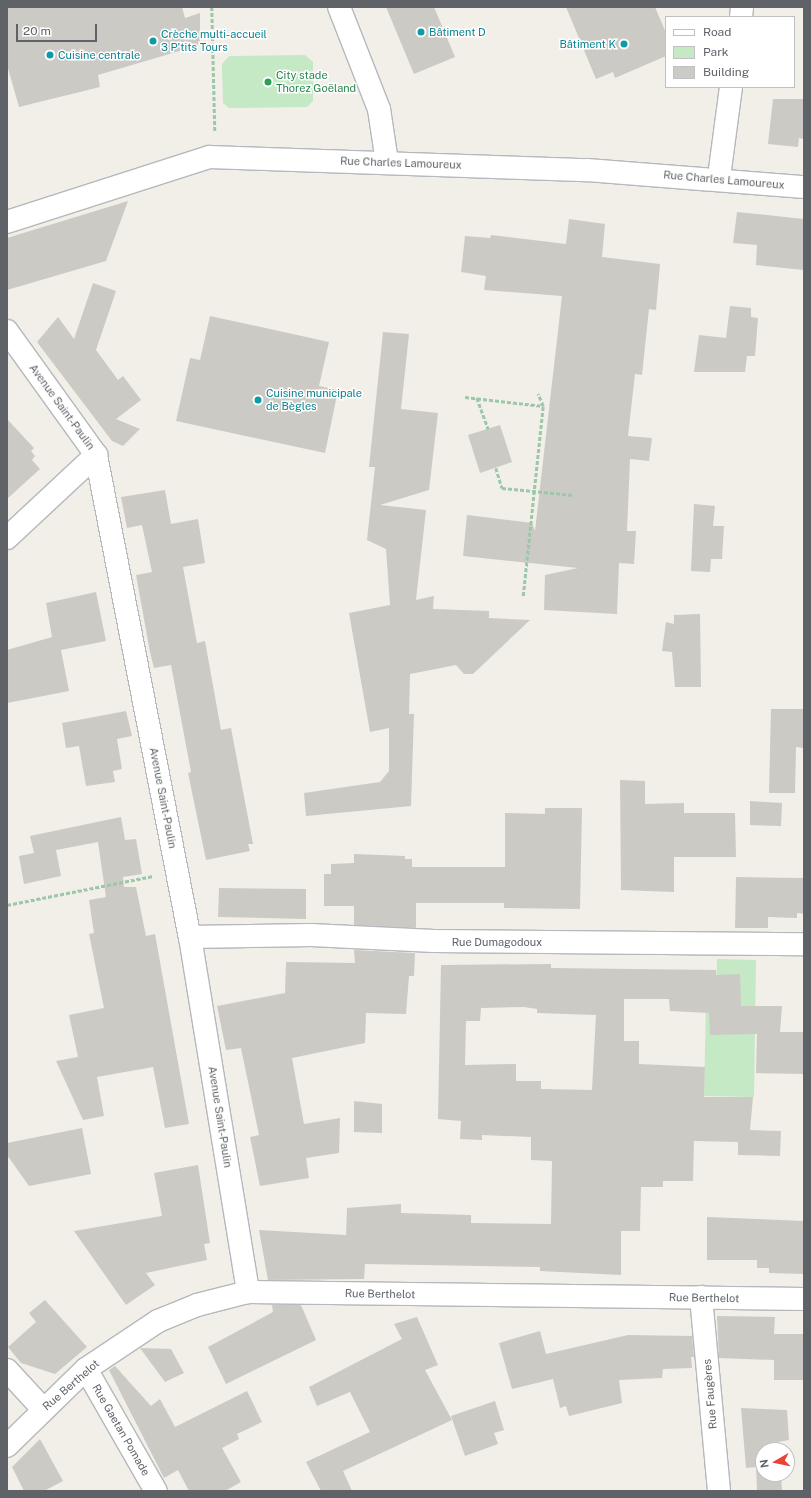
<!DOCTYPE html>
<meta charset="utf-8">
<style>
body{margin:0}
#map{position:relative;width:811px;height:1498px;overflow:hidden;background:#f1efe8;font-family:"Public Sans",sans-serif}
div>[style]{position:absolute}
.green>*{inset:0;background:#c5e8c5}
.building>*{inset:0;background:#cccac5}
.path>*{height:2.5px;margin-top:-1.25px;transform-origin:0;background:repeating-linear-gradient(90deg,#9cc7a9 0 4px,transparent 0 6px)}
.roads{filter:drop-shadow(1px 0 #b5b8bc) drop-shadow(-1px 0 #b5b8bc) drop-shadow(0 1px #b5b8bc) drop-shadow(0 -1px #b5b8bc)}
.minor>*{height:22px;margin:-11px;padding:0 11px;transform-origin:11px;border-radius:11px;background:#fff}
.dots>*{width:11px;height:11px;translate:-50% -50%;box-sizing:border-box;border:2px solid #fff;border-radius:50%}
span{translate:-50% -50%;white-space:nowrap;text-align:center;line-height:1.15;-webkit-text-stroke:3px #fff;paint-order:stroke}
.culture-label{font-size:11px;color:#0d838f}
.left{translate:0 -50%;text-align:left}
.right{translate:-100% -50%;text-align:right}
.leisure-label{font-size:11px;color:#27864d}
.street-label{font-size:11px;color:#5f6368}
.frame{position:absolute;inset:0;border:8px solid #5f6368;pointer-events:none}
.legend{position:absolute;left:665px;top:16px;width:130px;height:72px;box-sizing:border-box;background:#fff;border:1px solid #bfc1c3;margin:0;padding:5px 7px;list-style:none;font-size:12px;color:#5f6368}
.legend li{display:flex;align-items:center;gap:8px;height:20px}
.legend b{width:20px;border:1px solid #bfc1c3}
.north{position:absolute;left:755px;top:1442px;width:40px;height:40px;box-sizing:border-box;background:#fff;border:1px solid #bfc1c3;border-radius:50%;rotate:261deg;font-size:11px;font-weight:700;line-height:16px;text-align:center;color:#5f6368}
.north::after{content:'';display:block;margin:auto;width:14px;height:18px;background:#ea4335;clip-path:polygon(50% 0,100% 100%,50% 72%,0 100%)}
.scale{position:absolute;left:16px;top:24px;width:81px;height:18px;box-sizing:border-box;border:2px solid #5f6368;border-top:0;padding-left:5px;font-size:12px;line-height:14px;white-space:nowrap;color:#5f6368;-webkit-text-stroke:3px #fff;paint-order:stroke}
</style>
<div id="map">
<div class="green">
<div style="clip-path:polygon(305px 55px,313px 62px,313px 101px,307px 107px,229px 108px,223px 103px,222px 64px,229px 56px)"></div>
<div style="clip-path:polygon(717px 959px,756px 960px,754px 1097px,704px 1096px,706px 1001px,716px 1001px)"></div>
</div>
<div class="building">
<div style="clip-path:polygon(7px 7px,182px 7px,185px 18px,200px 13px,200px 45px,98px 75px,100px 87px,19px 107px,7px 65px)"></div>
<div style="clip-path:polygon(386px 7px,434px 7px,455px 57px,414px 74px)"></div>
<div style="clip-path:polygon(566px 7px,655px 7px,666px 33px,666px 56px,615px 78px,613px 72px,596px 79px)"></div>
<div style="clip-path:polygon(773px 99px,804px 99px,804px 139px,799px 138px,798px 147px,768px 144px)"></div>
<div style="clip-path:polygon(128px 201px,106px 261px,7px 290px,7px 238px)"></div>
<div style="clip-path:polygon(737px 212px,804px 219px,804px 270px,756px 265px,757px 245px,733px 243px)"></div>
<div style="clip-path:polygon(569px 219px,605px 224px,602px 257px,660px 264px,656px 310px,649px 309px,642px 375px,635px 374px,628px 436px,652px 438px,649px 461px,630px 459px,627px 531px,636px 531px,634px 564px,619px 563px,617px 614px,544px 610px,545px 575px,578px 568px,463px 556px,467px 515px,532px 523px,535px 531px,562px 296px,484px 290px,486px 276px,461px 272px,465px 236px,490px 238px,491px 235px,566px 244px)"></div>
<div style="clip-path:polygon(93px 283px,116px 291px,96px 350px,118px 380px,123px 376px,141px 400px,116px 419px,140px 429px,123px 446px,112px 441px,37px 342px,58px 317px,74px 339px)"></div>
<div style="clip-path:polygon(730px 306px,751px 308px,751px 317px,758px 318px,755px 356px,747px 356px,745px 372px,694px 372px,699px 335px,726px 338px)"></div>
<div style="clip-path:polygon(210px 316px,329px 342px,319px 386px,338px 390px,325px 453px,176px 421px,190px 358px,200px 360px)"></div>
<div style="clip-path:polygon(383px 332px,409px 334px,401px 409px,438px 413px,429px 490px,380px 505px,426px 510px,416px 600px,434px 596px,433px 609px,489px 611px,489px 618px,530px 620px,473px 674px,464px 674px,456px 665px,410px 674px,409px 714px,414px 714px,411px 806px,306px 816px,304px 793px,380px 782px,389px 771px,389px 728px,370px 732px,349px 613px,390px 605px,386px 549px,367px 540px,375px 467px,369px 467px)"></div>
<div style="clip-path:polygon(7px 419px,34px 448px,31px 451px,35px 456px,32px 460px,40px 469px,7px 499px)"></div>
<div style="clip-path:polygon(500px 425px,512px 462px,480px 473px,468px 435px)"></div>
<div style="clip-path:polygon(165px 490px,171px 524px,198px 519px,205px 563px,183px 567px,197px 643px,205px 641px,221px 730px,231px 728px,253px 844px,248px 844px,250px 851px,206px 860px,188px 773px,191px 772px,171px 665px,154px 668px,150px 652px,136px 575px,152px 572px,142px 525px,127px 528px,121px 497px)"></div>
<div style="clip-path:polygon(694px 504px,715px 506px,713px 526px,724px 526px,722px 559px,711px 559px,710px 572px,691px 571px)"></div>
<div style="clip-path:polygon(96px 592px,106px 641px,61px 650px,69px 691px,7px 703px,7px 650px,52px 637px,46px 603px)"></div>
<div style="clip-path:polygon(700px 614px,701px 687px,675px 687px,672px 652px,662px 651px,666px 622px,674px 624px,674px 615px)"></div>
<div style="clip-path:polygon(771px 709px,804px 709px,804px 748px,796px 747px,795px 793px,769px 793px)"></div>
<div style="clip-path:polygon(126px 711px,132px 736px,117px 739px,122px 769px,113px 771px,115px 782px,86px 786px,79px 746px,66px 748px,62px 723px)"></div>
<div style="clip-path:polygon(620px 780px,645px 781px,645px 804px,684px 803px,684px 813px,735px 813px,736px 857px,674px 857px,674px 892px,621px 890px)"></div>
<div style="clip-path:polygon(750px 801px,782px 803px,781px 826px,750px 825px)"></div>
<div style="clip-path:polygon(545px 808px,582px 808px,580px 909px,504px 908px,504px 903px,416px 903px,416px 928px,354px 925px,354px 906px,324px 906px,324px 874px,331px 874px,331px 864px,354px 863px,354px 854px,405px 856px,405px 859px,412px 859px,412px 867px,505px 867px,505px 813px,545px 814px)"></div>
<div style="clip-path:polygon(121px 817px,125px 840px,136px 839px,142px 874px,123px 877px,124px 887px,136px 887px,146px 936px,155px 934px,189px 1124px,165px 1128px,153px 1067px,97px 1077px,104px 1116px,83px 1120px,56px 1061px,78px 1057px,69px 1015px,104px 1008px,89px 934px,94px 933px,89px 900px,106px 897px,98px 842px,56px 850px,61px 876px,24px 884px,19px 856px,34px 853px,30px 836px)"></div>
<div style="clip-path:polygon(736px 877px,804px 878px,804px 914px,797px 913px,797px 918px,768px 917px,768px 928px,735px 928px)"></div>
<div style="clip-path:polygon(219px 888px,306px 889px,306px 919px,218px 917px)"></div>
<div style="clip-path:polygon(354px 950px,415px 953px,414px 976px,409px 976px,406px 1014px,366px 1013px,365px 1043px,292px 1058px,304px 1124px,340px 1118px,339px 1153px,306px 1158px,309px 1178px,260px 1186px,250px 1137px,259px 1135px,241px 1048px,226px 1050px,217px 1006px,285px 993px,286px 962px,355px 963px)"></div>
<div style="clip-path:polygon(evenodd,551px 964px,551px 968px,716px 970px,716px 975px,740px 974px,741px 1006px,782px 1006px,780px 1032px,804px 1032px,804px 1074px,756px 1073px,757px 1034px,710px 1035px,709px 1013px,670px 1011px,669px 999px,624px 999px,624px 1041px,639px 1041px,639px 1064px,705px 1067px,704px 1097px,753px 1097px,750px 1130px,781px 1131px,780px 1156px,738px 1155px,738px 1142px,694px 1141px,693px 1181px,663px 1181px,663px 1187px,641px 1187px,640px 1231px,621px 1231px,621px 1275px,540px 1271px,540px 1267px,365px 1264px,364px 1279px,268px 1280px,259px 1230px,346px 1235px,347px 1208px,401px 1204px,401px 1213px,471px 1215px,471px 1223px,551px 1224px,552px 1161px,531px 1160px,531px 1137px,482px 1135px,482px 1140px,460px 1139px,461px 1121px,438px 1119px,441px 965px,551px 964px,524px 1007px,537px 1009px,537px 1013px,596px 1015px,592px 1090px,541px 1089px,541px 1081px,516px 1081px,516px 1064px,465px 1065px,466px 1021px,480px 1021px,481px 1008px,524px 1007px)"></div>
<div style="clip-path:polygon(354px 1101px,382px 1104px,382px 1133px,354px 1132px)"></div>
<div style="clip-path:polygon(82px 1128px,91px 1174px,29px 1186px,7px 1155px,7px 1143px)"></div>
<div style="clip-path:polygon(198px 1165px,210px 1243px,204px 1244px,207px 1260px,146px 1273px,155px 1285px,126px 1305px,74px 1231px,162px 1216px,154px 1173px)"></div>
<div style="clip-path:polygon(707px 1217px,804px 1221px,804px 1274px,769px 1273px,769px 1268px,757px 1268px,757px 1260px,707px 1260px)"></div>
<div style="clip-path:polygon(45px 1300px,87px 1347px,55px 1374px,21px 1363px,8px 1347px,36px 1322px,29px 1313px)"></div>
<div style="clip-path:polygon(272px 1305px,301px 1305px,316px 1340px,226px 1384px,208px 1347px,273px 1312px)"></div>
<div style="clip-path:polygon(717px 1316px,775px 1317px,774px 1334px,804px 1334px,804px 1380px,774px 1380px,774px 1360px,719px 1358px)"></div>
<div style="clip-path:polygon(417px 1317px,438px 1365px,425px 1370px,452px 1420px,343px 1471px,352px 1491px,321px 1491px,306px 1462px,370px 1432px,350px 1392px,317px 1406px,309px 1387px,402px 1339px,394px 1324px)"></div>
<div style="clip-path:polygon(540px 1331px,546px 1354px,628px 1335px,692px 1336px,694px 1357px,691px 1357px,692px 1368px,663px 1369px,662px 1378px,619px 1380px,622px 1403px,569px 1416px,566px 1406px,560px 1408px,553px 1379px,512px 1389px,499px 1343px)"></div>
<div style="clip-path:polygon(140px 1348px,171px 1349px,184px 1373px,165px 1382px)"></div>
<div style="clip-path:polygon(115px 1366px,151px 1406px,160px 1399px,175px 1427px,247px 1391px,262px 1422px,237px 1434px,239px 1439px,222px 1448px,241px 1482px,225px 1491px,189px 1491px,178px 1470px,164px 1478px,109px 1370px)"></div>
<div style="clip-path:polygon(495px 1401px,504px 1430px,494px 1433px,498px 1444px,465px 1456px,451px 1416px)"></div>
<div style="clip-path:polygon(741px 1408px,787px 1410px,789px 1440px,778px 1442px,779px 1450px,763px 1450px,763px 1474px,781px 1474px,782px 1491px,757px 1491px,756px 1467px,746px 1468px)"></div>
<div style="clip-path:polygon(40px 1439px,63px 1481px,44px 1491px,24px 1491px,12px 1467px)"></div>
</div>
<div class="path">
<div style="left:212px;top:7px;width:125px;rotate:88.6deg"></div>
<div style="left:465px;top:397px;width:79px;rotate:6.6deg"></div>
<div style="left:477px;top:398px;width:33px;rotate:70deg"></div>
<div style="left:496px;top:468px;width:21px;rotate:73deg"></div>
<div style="left:502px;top:488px;width:71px;rotate:5.6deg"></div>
<div style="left:523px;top:596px;width:191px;rotate:-84deg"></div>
<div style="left:543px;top:406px;width:13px;rotate:-113deg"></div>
<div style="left:7px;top:905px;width:149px;rotate:-11.2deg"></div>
</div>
<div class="roads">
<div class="minor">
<div style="left:339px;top:7px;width:110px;rotate:68.6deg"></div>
<div style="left:379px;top:109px;width:54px;rotate:81.4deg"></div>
<div style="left:741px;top:17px;width:10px;rotate:-84deg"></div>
<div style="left:719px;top:177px;width:91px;rotate:-82.4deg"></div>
<div style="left:7px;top:222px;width:212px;rotate:-17.8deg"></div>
<div style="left:209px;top:157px;width:378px;rotate:2deg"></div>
<div style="left:587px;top:170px;width:218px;rotate:4.5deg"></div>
<div style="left:7px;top:331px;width:153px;rotate:54.3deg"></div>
<div style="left:96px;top:455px;width:491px;rotate:79deg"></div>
<div style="left:190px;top:937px;width:360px;rotate:80.7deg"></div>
<div style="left:7px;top:538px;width:122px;rotate:-43deg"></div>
<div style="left:190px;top:937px;width:121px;rotate:-0.9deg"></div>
<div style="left:311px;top:935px;width:123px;rotate:2.8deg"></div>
<div style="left:434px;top:941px;width:370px;rotate:0.5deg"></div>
<div style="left:701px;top:1297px;width:195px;rotate:84.7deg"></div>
<div style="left:86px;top:1369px;width:141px;rotate:60.2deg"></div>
<div style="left:7px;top:1370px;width:53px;rotate:47.3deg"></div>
<div style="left:7px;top:1446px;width:110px;rotate:-44.3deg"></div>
<div style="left:86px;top:1369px;width:87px;rotate:-33.7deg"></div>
<div style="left:158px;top:1321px;width:42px;rotate:-22.3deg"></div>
<div style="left:197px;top:1305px;width:53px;rotate:-14.3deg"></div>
<div style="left:248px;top:1292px;width:556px;rotate:0.72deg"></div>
</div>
</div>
<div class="dots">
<div style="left:421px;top:32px;background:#0f9aa8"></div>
<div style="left:153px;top:41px;background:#0f9aa8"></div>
<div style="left:624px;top:44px;background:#0f9aa8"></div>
<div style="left:50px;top:55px;background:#0f9aa8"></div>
<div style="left:268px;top:82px;background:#2e9e5b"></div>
<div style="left:258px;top:400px;background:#0f9aa8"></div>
</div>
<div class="culture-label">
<span class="left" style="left:429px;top:32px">Bâtiment D</span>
<span class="left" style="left:161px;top:41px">Crèche multi-accueil<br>3 P'tits Tours</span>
<span class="right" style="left:616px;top:44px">Bâtiment K</span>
<span class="left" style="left:58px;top:55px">Cuisine centrale</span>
<span class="left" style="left:266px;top:400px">Cuisine municipale<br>de Bègles</span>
</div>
<div class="leisure-label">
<span class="left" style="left:276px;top:82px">City stade<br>Thorez Goëland</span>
</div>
<div class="street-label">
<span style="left:401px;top:163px;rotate:2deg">Rue Charles Lamoureux</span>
<span style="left:724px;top:180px;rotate:5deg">Rue Charles Lamoureux</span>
<span style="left:62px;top:407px;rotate:54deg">Avenue Saint-Paulin</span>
<span style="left:163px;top:798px;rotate:79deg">Avenue Saint-Paulin</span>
<span style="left:497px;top:942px">Rue Dumagodoux</span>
<span style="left:220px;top:1117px;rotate:81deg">Avenue Saint-Paulin</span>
<span style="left:380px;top:1294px;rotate:1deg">Rue Berthelot</span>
<span style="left:704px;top:1298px;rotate:1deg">Rue Berthelot</span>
<span style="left:71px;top:1385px;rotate:-41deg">Rue Berthelot</span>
<span style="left:710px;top:1394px;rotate:-95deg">Rue Faugères</span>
<span style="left:121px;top:1430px;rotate:60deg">Rue Gaetan Pomade</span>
</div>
<div class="frame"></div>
<ul class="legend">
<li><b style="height:5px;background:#fff"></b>Road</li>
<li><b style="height:11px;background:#c5e8c5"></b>Park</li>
<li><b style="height:11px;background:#cccac5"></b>Building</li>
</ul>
<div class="north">N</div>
<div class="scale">20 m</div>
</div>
